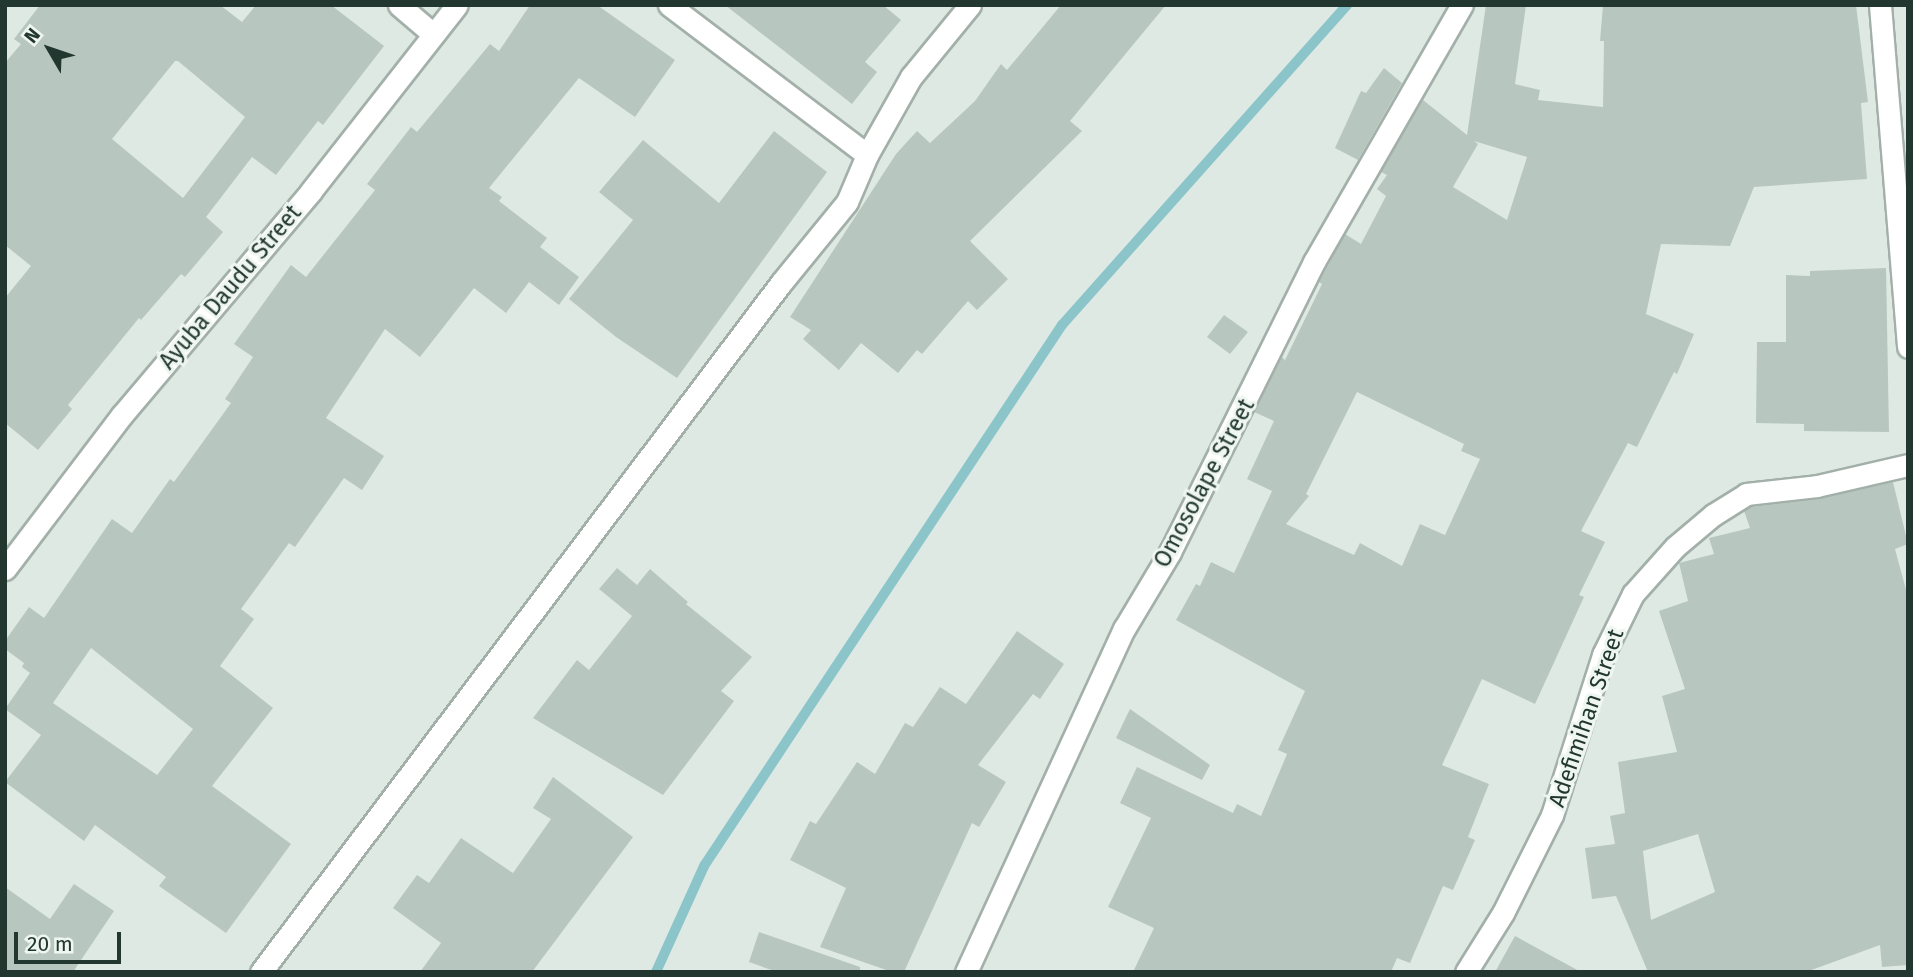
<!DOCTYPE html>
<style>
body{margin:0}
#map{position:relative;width:1913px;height:977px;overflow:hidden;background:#dfe9e4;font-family:"Fira Sans",sans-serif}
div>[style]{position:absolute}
.stream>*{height:10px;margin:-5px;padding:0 5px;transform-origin:5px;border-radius:5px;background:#8bc5ca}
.building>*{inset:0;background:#b8c6c0}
.roads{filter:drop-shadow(2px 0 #a3b0aa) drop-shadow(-2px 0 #a3b0aa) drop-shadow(0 2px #a3b0aa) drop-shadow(0 -2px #a3b0aa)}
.minor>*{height:21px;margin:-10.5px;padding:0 10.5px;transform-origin:10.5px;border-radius:10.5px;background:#fff}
span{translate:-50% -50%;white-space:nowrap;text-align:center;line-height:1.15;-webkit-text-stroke:6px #eff6f2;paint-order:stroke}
.street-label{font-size:23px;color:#223730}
.frame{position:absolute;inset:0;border:7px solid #223730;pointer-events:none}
.north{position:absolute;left:14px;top:14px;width:70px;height:70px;-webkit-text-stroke:5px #eff6f2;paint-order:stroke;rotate:309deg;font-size:19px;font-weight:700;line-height:28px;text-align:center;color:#223730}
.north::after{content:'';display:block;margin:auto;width:24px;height:32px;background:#223730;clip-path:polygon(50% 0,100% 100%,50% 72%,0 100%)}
.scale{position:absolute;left:14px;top:932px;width:107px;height:32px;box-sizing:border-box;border:4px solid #223730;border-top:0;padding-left:9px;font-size:21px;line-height:24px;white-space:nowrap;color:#223730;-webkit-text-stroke:5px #eff6f2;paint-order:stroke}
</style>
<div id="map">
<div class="stream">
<div style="left:656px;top:972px;width:116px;rotate:-65.6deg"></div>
<div style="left:704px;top:866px;width:649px;rotate:-56.51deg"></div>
<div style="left:1062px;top:325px;width:429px;rotate:-48.3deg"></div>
</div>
<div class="building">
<div style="clip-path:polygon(evenodd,40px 5px,220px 5px,242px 22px,256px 5px,331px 5px,384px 46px,323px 125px,318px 121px,276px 175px,252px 157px,206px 217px,223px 232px,185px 277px,181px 274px,141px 320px,139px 318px,68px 405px,72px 409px,38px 450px,5px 423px,5px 298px,31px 266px,5px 245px,5px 63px,21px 44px,14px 39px,40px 5px,175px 61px,178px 61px,245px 117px,183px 198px,112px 139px,175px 61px)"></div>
<div style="clip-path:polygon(evenodd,530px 5px,597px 5px,675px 60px,635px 117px,579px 78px,489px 188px,502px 197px,499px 201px,547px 238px,540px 247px,579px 277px,559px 305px,529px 282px,506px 313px,474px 288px,420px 357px,385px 329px,326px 418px,384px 456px,362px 490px,344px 478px,295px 547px,289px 543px,241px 609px,254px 619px,220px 666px,273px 708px,212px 786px,291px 844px,226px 933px,159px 886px,166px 877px,95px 825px,84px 841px,5px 782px,41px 735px,5px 709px,30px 673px,22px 667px,24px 663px,5px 649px,5px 641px,29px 607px,44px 618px,112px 519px,132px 533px,170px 479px,174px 482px,231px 403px,225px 399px,253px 357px,234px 344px,291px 265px,306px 277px,375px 190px,367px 184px,411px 127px,417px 132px,490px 44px,499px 51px,530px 5px,91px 648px,193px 729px,157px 775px,53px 703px,91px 648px)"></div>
<div style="clip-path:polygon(725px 5px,883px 5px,901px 20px,865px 62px,877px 72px,852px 104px)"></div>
<div style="clip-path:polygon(1061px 5px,1166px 5px,1070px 121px,1082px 131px,970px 241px,1008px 279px,977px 310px,968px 301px,922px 354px,917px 350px,898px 373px,861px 343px,839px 370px,803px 339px,811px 330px,790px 317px,896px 154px,917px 131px,930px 143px,975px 101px,1001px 64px,1007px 70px)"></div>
<div style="clip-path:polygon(evenodd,1486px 5px,1526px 5px,1515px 84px,1540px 90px,1538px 100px,1603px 107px,1604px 41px,1600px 41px,1603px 5px,1856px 5px,1868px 102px,1861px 103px,1867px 179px,1754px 187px,1730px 246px,1661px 244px,1646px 314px,1694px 334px,1677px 374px,1674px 372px,1637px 447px,1628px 443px,1581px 531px,1605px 542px,1579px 595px,1584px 597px,1535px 704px,1482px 679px,1442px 765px,1489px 784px,1468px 837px,1475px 840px,1453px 890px,1443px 886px,1410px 963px,1397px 958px,1391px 972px,1133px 972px,1154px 928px,1108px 907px,1151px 818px,1120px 803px,1137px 767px,1233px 813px,1237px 804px,1261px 816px,1287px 754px,1278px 750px,1305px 691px,1176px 620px,1196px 584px,1200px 586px,1211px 562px,1234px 573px,1272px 491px,1247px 479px,1274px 421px,1254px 412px,1282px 357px,1285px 360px,1322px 284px,1319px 282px,1345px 234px,1361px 244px,1386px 196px,1377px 189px,1387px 175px,1381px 172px,1423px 100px,1467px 135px,1486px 5px,1474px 141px,1527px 157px,1507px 220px,1453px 187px,1478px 144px,1474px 141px,1486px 5px,1357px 392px,1464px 444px,1461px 451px,1480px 459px,1445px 535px,1420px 524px,1402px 566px,1360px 543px,1354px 555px,1286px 524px,1309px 496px,1306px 494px,1357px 392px)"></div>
<div style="clip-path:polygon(1384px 68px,1402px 83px,1358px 160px,1335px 148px,1361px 91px,1366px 93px)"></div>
<div style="clip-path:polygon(774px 131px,827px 172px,677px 378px,616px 337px,569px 299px,633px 220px,599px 192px,643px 140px,719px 203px)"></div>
<div style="clip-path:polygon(1886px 268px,1889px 432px,1804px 431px,1804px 424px,1756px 423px,1757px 342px,1786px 342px,1786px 275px,1810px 276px,1810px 271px)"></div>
<div style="clip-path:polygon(1224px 315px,1248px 332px,1230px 354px,1207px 337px)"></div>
<div style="clip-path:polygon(evenodd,1893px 482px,1908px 544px,1895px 549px,1908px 597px,1908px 965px,1882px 967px,1880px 945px,1806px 972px,1648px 972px,1616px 896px,1592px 899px,1585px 848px,1615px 844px,1610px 816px,1625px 813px,1618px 762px,1677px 752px,1662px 696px,1685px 689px,1659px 611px,1688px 601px,1679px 563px,1714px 554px,1709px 538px,1750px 528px,1744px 511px,1750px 507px,1819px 499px,1893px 482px,1698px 834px,1715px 892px,1651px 920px,1643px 851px,1698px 834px)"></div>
<div style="clip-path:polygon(617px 568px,637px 585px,650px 569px,688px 602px,686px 604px,752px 657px,721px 691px,734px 701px,663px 795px,533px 718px,577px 660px,589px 670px,632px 616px,599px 589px)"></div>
<div style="clip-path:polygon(1017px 631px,1064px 664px,1040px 699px,1033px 694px,978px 765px,1006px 782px,979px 827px,972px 823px,904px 972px,892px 972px,820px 947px,846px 888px,790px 860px,810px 821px,816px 824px,857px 762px,875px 774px,905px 723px,913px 727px,940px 687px,966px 704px)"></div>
<div style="clip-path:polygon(1130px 709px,1210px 765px,1202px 780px,1116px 738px)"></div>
<div style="clip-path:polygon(553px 777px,633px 837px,532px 972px,420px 972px,441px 943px,393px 908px,417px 875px,429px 883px,461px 838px,513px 873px,551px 819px,533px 808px)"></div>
<div style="clip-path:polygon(74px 884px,114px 911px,73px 972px,5px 972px,5px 887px,50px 919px)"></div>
<div style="clip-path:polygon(759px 932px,860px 967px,860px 972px,777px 972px,749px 962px)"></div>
<div style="clip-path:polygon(1515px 936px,1581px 972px,1495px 972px)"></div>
</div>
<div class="roads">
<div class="minor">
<div style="left:399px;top:5px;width:45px;rotate:40.5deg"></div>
<div style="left:669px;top:5px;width:248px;rotate:37.1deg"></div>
<div style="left:1880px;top:5px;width:343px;rotate:85.3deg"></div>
<div style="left:5px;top:569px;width:193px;rotate:-52.8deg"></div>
<div style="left:122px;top:415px;width:293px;rotate:-49.8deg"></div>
<div style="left:311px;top:191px;width:236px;rotate:-51.9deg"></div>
<div style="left:261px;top:972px;width:863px;rotate:-52.96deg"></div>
<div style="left:781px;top:283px;width:104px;rotate:-50.8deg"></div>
<div style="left:847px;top:202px;width:51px;rotate:-66.9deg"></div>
<div style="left:867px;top:155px;width:90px;rotate:-60.6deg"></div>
<div style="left:911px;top:77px;width:93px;rotate:-50.7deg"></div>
<div style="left:966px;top:972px;width:378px;rotate:-65.3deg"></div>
<div style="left:1124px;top:629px;width:90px;rotate:-59.1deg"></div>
<div style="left:1170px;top:552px;width:324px;rotate:-63.6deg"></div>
<div style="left:1314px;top:262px;width:297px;rotate:-60.1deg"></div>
<div style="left:1466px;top:972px;width:70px;rotate:-57.9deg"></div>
<div style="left:1503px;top:913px;width:110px;rotate:-63.4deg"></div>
<div style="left:1552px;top:815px;width:168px;rotate:-72.3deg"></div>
<div style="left:1603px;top:655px;width:68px;rotate:-63.8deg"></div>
<div style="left:1633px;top:594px;width:63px;rotate:-48.2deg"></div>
<div style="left:1675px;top:547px;width:50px;rotate:-40.1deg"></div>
<div style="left:1713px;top:515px;width:39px;rotate:-32deg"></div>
<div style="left:1746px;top:494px;width:71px;rotate:-6.4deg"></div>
<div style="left:1817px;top:486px;width:93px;rotate:-13deg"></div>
</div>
</div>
<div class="street-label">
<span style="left:230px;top:287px;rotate:-50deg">Ayuba Daudu Street</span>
<span style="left:1204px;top:483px;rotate:-62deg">Omosolape Street</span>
<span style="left:1586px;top:718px;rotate:-71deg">Adefimihan Street</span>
</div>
<div class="frame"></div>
<div class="north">N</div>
<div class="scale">20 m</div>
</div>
